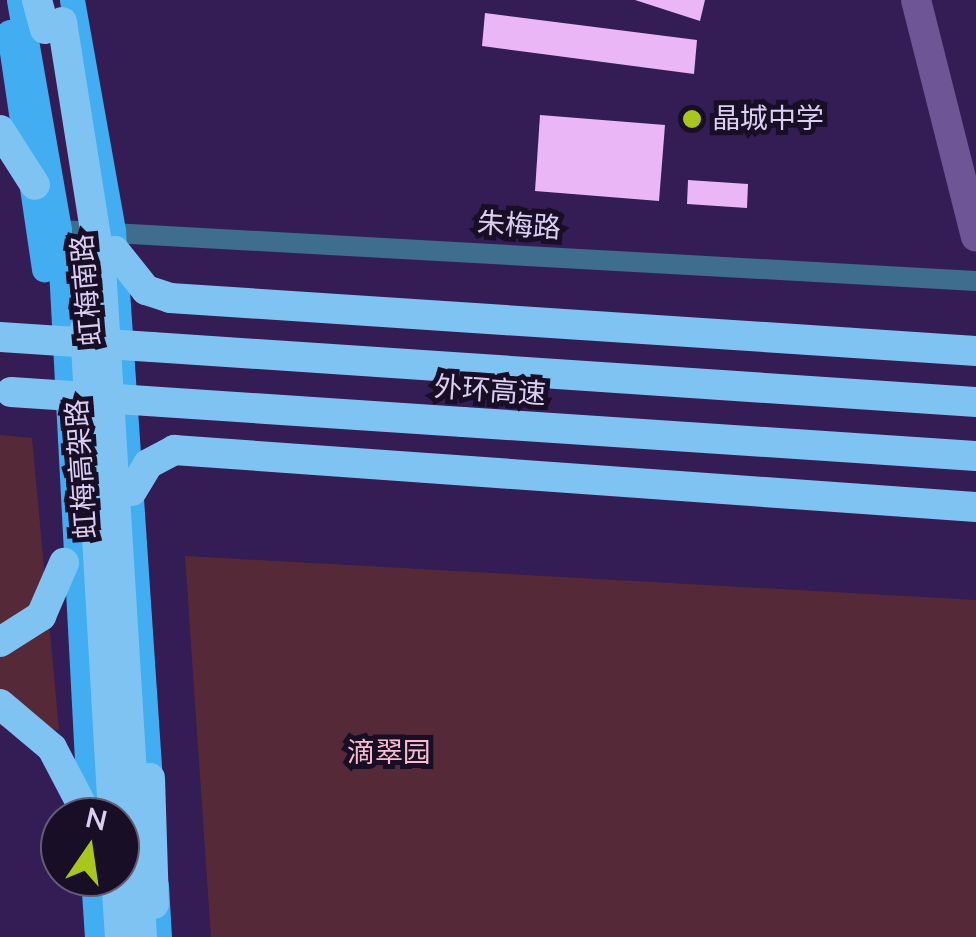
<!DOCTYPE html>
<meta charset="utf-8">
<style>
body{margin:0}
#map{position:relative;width:976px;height:937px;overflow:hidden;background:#341c54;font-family:"Nunito Sans","Noto Sans SC",sans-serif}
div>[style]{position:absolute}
.green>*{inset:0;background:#562938}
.river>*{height:30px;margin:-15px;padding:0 15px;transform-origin:15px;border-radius:15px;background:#6e5595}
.building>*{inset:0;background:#eab6f5}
.minor>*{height:20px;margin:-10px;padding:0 10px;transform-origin:10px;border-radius:10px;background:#3e6d8d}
.major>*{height:25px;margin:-12.5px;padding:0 12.5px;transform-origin:12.5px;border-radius:12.5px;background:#42adf0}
.highway>*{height:30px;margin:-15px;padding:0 15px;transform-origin:15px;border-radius:15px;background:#7fc3f3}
.highway-bridge>*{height:30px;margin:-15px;padding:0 15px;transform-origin:15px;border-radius:15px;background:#7fc3f3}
.dots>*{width:28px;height:28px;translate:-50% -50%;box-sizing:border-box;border:5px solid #180e26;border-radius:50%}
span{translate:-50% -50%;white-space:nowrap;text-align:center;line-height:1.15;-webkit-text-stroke:10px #180e26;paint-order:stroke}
.poi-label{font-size:28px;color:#dacef1}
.left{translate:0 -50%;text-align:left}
.street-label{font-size:28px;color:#dacef1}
.park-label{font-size:28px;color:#fdbcce}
.north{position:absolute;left:40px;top:797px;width:100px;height:100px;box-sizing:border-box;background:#180e26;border:2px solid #665b77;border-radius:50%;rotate:13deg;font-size:28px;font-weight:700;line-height:40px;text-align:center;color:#dacef1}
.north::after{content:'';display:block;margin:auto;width:35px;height:45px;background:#a9c71b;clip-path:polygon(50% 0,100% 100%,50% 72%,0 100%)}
</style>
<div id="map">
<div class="green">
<div style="clip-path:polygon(0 435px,32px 438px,59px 730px,0 726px)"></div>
<div style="clip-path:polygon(185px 556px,976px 600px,976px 937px,211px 937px)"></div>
</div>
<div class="river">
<div style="left:916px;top:0;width:244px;rotate:75.8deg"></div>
</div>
<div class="building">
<div style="clip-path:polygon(635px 0,705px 0,700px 21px)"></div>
<div style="clip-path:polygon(485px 13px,697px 40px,694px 74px,482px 46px)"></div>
<div style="clip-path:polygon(540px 115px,665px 125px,659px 201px,535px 191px)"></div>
<div style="clip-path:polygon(688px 180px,748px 184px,747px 208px,687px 204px)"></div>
</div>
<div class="minor">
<div style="left:59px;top:230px;width:918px;rotate:3.18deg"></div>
</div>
<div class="major">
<div style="left:19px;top:0;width:233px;rotate:80.1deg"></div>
<div style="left:59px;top:230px;width:588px;rotate:86.98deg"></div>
<div style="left:72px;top:0;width:235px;rotate:79.9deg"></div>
<div style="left:113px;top:231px;width:565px;rotate:86.15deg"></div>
<div style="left:9px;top:32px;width:240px;rotate:81.6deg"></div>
<div style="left:93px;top:877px;width:60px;rotate:86.2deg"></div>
<div style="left:156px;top:885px;width:52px;rotate:86.7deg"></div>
</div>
<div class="highway">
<div style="left:37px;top:0;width:30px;rotate:75deg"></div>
<div style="left:0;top:130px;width:65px;rotate:57.5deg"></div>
<div style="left:115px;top:251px;width:50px;rotate:51.5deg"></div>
<div style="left:146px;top:290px;width:25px;rotate:18deg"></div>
<div style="left:170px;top:298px;width:808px;rotate:3.76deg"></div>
<div style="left:152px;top:347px;width:826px;rotate:3.82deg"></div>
<div style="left:463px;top:422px;width:514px;rotate:3.79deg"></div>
<div style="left:132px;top:491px;width:31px;rotate:-59deg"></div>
<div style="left:148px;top:464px;width:30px;rotate:-28deg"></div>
<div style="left:174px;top:450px;width:804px;rotate:4.07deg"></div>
<div style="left:0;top:642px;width:49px;rotate:-32.4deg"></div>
<div style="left:41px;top:616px;width:58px;rotate:-66.5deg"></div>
<div style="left:0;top:704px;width:68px;rotate:40.2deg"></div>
<div style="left:52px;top:748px;width:78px;rotate:62.4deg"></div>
<div style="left:150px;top:778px;width:126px;rotate:88.2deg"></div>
<div style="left:116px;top:877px;width:60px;rotate:86.2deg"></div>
</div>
<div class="highway-bridge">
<div style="left:62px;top:22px;width:248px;rotate:81deg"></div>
<div style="left:101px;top:267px;width:671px;rotate:86.5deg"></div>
<div style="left:85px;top:329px;width:489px;rotate:86.7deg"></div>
<div style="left:0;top:337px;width:152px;rotate:3.8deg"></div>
<div style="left:11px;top:392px;width:453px;rotate:3.8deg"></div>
</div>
<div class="dots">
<div style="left:692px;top:119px;background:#a9c71b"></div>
</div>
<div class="poi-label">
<span class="left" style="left:712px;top:119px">晶城中学</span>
</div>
<div class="street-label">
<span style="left:519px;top:226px;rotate:4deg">朱梅路</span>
<span style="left:87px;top:290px;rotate:-95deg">虹梅南路</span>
<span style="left:490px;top:391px;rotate:4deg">外环高速</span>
<span style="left:82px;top:469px;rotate:-94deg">虹梅高架路</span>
</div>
<div class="park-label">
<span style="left:389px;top:753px">滴翠园</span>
</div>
<div class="north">N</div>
</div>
